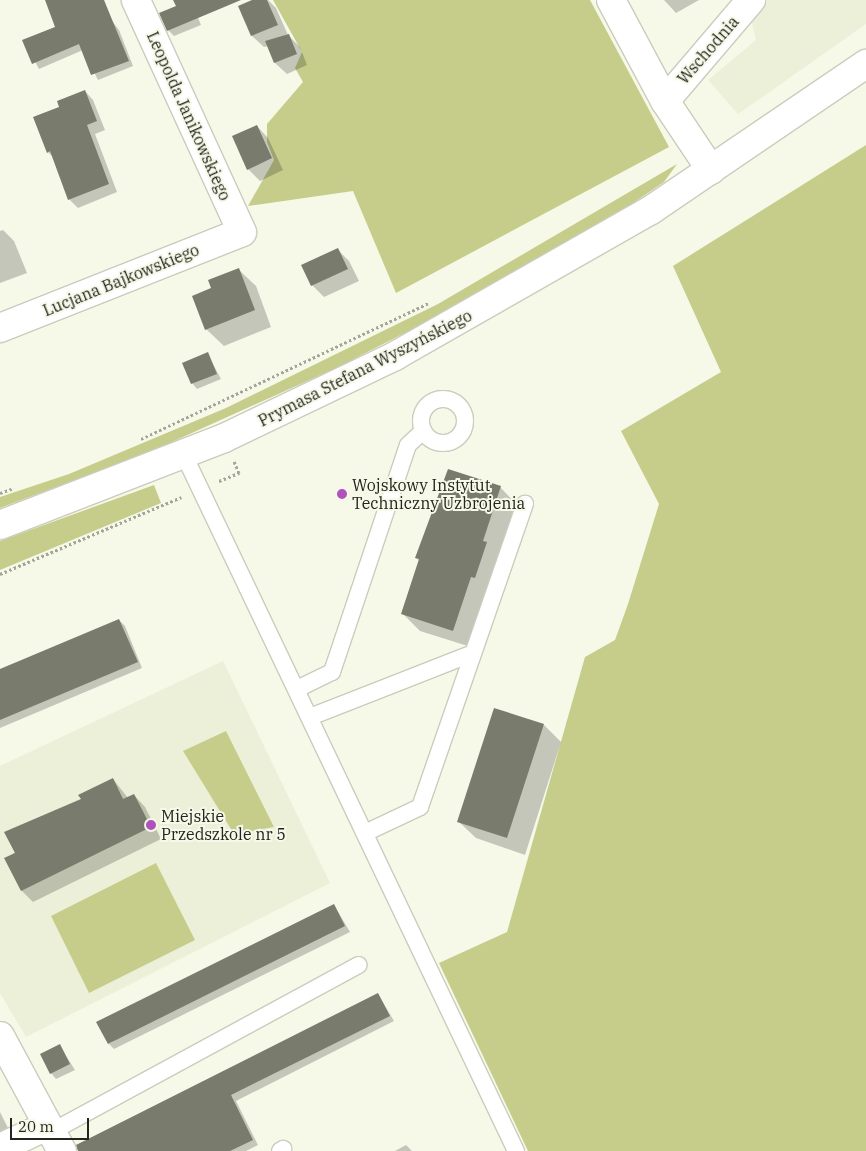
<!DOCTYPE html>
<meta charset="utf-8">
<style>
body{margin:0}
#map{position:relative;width:866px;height:1151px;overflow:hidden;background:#f6f8e8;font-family:"IBM Plex Serif",serif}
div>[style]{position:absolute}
.built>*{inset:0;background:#edf0d8}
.green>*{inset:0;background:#c6cd8b}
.shadow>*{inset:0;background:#0003}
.building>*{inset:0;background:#797b6d}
.path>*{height:3px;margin-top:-1.5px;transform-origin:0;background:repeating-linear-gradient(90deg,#a4a599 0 2.5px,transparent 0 5px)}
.roads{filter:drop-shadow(1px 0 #caccbd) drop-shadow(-1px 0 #caccbd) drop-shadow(0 1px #caccbd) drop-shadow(0 -1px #caccbd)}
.lane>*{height:16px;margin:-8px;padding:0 8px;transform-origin:8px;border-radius:8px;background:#fff}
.lane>.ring{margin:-8px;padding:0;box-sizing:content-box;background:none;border:16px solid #fff;border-radius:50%}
.street>*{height:28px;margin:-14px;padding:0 14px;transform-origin:14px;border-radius:14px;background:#fff}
.secondary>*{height:28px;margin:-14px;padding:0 14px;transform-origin:14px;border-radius:14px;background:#fff}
.dots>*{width:14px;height:14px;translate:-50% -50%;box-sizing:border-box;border:2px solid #f6f8e8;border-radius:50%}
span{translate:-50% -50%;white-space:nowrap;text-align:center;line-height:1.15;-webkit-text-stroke:4px #f6f8e8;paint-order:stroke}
.street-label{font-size:16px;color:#24251f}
.poi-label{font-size:16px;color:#24251f}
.left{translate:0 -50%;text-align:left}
.scale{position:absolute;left:10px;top:1118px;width:79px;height:22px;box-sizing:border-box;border:2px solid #24251f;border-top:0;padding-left:6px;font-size:15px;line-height:18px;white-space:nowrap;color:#24251f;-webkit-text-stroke:4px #f6f8e8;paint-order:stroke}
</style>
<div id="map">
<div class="built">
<div style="clip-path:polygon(768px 0,866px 0,866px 24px,738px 114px,708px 80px,756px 40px,751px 19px)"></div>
<div style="clip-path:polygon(223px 661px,330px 883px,26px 1037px,0 993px,0 766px)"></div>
</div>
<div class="green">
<div style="clip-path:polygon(273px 0,590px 0,669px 147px,396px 293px,353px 191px,248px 206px,274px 160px,267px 142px,267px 124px,303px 82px,295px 68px,302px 52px)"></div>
<div style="clip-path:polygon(866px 145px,866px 1151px,528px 1151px,439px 963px,507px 932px,585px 657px,615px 640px,628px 604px,659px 504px,621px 431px,721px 372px,673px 266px)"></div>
<div style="clip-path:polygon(677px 164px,664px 182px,630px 205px,442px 314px,336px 368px,152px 451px,0 508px,0 497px,69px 474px,226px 408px,438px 304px)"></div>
<div style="clip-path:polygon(154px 485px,161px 503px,0 570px,0 541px)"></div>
<div style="clip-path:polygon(226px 731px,274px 827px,234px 834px,183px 751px)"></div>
<div style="clip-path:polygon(156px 863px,195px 940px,89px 993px,51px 916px)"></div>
</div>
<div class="shadow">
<div style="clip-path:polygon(47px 0,96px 0,119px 30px,133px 66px,98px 80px,83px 50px,39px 69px,24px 41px,57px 28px)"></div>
<div style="clip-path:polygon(256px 0,268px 0,276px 8px,288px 35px,300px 47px,307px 65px,287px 74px,275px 63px,268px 46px,264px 47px,252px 36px,240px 7px)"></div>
<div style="clip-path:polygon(664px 0,699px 0,676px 13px)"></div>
<div style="clip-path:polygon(194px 8px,201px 25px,174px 36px,168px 30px)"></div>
<div style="clip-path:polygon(85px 91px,93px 100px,105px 130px,95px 134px,117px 192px,78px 208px,69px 199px,55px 159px,48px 152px,60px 108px)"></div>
<div style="clip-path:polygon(257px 126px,268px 138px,283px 170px,260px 181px,248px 169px)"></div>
<div style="clip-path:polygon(3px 230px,14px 241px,27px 273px,0 283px,0 231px)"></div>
<div style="clip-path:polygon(338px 250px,349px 261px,359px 281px,324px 297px,312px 285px)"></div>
<div style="clip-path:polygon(238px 269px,256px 286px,271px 327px,224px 346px,206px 329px,212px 289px)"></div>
<div style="clip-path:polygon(207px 353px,221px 379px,197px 389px,192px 383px)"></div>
<div style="clip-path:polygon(500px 487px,517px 505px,471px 647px,420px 631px,402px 613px,420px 561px,416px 558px)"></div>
<div style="clip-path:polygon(119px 620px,125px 626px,142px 668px,0 728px,0 670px)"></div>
<div style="clip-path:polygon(544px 725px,561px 742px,525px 855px,476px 838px,458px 821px)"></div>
<div style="clip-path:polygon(113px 779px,128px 798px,134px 795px,145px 807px,161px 839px,33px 902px,22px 891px,6px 859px)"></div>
<div style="clip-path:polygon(334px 905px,350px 932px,114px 1049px,109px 1044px)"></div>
<div style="clip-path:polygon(378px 994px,394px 1021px,236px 1101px,258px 1145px,246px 1151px,94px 1151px)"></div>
<div style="clip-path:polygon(60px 1046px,75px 1070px,56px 1079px,51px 1073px)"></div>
<div style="clip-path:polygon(0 1112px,10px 1132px,0 1137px)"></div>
<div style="clip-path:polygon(406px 1145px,412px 1151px,395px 1151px)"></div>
</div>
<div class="building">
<div style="clip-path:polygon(45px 0,104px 0,129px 61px,91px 75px,79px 44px,32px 64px,22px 40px,55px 27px)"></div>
<div style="clip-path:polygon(173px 0,241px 0,167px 31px,159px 13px,176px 6px)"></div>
<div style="clip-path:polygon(252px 0,267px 0,278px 25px,251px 36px,238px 6px)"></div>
<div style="clip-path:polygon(289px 34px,297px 54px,274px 63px,265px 41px)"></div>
<div style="clip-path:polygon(85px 90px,97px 121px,87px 125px,109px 184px,68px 200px,50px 151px,47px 153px,33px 117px,59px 107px,57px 101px)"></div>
<div style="clip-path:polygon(257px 125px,272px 158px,247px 170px,232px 136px)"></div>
<div style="clip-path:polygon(338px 248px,348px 269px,311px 286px,301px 265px)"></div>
<div style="clip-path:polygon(239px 268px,255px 310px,205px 330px,192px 296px,211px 288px,208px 280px)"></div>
<div style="clip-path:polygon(208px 352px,217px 374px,191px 384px,182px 363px)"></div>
<div style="clip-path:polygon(448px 469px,501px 486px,483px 541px,487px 542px,475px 578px,471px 577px,453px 631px,401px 614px,419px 559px,415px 558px)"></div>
<div style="clip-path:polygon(119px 619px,138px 662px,0 720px,0 669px)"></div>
<div style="clip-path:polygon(494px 708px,544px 724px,507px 838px,457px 822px)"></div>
<div style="clip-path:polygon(113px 778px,123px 799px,134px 794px,151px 827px,21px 891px,4px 858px,15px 853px,4px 832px,81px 799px,78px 795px)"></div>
<div style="clip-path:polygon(334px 904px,345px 926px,108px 1044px,96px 1022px)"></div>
<div style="clip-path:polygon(378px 993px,390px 1016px,231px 1095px,253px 1140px,230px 1151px,78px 1151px,76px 1145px)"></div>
<div style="clip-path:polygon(60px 1044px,70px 1064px,50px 1074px,40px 1054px)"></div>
</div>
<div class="path">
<div style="left:141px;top:439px;width:318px;rotate:-25.3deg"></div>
<div style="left:219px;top:481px;width:22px;rotate:-22deg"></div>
<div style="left:239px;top:473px;width:13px;rotate:-113deg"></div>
<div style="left:0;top:493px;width:15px;rotate:-20deg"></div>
<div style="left:0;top:574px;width:197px;rotate:-23deg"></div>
</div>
<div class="roads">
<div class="lane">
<div class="ring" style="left:421px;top:399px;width:28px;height:28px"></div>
<div style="left:184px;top:455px;width:771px;rotate:64.5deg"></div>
<div style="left:297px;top:689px;width:39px;rotate:-26deg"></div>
<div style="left:332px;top:672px;width:239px;rotate:-71.5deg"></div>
<div style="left:408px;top:445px;width:21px;rotate:-43deg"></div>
<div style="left:310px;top:717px;width:175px;rotate:-21.4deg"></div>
<div style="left:365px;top:833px;width:61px;rotate:-25.3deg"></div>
<div style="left:420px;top:807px;width:321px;rotate:-70.9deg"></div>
<div style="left:51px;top:1132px;width:350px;rotate:-28.5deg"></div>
<div style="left:280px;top:1151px;width:4px;rotate:-34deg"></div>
</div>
<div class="street">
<div style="left:611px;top:0;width:115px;rotate:61.9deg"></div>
<div style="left:665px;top:101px;width:83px;rotate:56.3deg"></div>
<div style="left:665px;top:101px;width:133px;rotate:-49.6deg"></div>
<div style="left:0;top:328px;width:260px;rotate:-21.6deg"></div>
<div style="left:242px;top:232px;width:255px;rotate:-114.6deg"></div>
<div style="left:0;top:1036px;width:131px;rotate:61.7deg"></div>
<div style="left:0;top:1148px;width:52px;rotate:-25.1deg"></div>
</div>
<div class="secondary">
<div style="left:0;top:525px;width:240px;rotate:-21.2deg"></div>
<div style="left:224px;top:438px;width:190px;rotate:-25.6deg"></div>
<div style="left:395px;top:356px;width:295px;rotate:-29.7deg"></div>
<div style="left:651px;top:210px;width:260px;rotate:-34.2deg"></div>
</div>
</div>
<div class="dots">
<div style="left:342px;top:494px;background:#b052bb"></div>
<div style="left:151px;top:825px;background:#b052bb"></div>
</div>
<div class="street-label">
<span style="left:708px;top:50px;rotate:-49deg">Wschodnia</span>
<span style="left:189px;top:116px;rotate:66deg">Leopolda Janikowskiego</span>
<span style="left:121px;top:280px;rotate:-22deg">Lucjana Bajkowskiego</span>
<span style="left:365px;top:368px;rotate:-27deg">Prymasa Stefana Wyszyńskiego</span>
</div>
<div class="poi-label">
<span class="left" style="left:352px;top:494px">Wojskowy Instytut<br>Techniczny Uzbrojenia</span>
<span class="left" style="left:161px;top:825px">Miejskie<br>Przedszkole nr 5</span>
</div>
<div class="scale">20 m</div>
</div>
